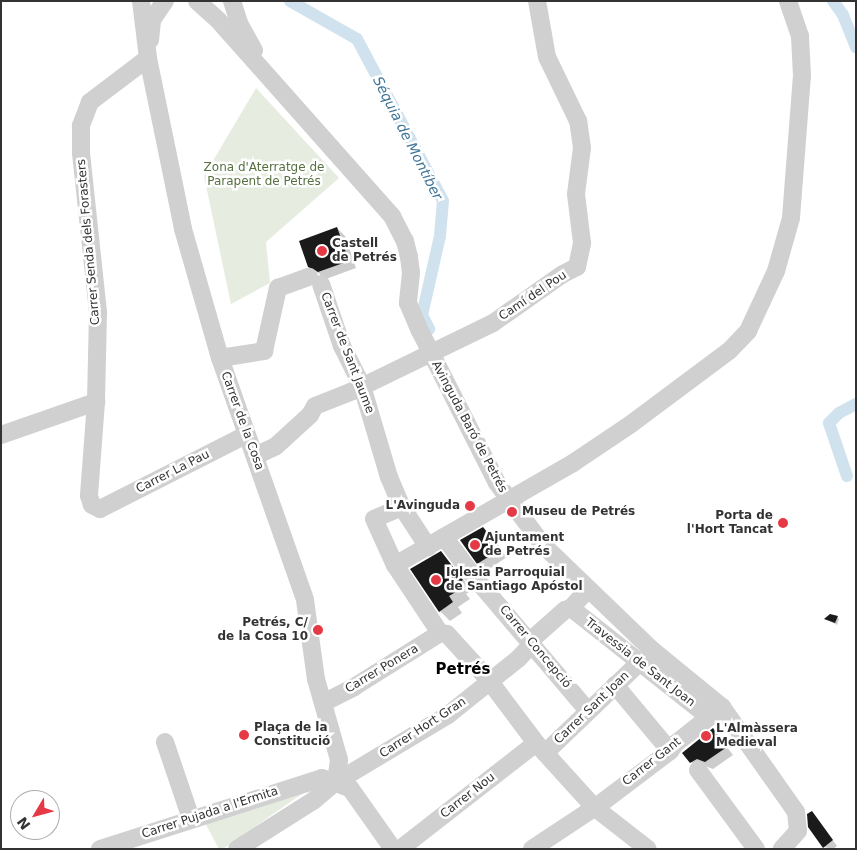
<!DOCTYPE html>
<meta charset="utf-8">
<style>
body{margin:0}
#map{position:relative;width:857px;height:850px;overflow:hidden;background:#fff;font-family:"DejaVu Sans",sans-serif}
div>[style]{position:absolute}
.green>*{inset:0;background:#e6ecdf}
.shadow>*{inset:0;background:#0003}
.canal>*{height:12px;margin:-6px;padding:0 6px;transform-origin:6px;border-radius:6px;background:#cfe2ee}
.building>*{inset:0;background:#1a1a1a}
.minor>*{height:18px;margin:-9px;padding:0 9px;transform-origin:9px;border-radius:9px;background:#d0d0d0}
.dots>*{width:14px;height:14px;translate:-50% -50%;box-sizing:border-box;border:2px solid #fff;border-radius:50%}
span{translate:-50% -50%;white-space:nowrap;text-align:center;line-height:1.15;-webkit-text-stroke:5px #fff;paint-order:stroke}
.park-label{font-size:12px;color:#56703f}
.street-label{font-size:12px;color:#333}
.poi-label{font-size:12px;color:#333;font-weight:700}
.left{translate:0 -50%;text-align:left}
.right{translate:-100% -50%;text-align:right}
.water-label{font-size:14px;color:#3f7597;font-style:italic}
.quarter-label{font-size:15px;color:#000;font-weight:700}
.frame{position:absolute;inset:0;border:2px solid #333;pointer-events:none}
.north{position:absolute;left:10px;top:790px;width:50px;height:50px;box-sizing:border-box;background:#fff;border:1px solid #adadad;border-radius:50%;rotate:233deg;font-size:14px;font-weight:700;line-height:20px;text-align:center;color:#333}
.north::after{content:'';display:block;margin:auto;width:18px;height:22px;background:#e63946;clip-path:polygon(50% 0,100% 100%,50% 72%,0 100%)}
</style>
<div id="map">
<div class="green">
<div style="clip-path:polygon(256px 88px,339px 178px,266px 242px,270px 283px,231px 304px,204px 176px)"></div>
<div style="clip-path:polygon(316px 784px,223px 849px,219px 849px,204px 821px)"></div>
</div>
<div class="shadow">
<div style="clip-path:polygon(337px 228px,345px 236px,356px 268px,326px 279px,309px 266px)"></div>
<div style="clip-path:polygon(490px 536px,507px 557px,486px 571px,478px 563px)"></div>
<div style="clip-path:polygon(441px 552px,472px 590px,466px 594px,470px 599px,458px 607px,462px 613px,450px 621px,440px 611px)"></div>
<div style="clip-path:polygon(837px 617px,839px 619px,837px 625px,826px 619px)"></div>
<div style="clip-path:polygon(713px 729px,733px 755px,713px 769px,705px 766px,699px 770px,683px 753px)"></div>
<div style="clip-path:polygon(812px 812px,837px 846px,833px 849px,824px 847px)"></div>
</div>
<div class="canal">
<div style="left:290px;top:1px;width:77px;rotate:29.6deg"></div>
<div style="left:357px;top:39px;width:183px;rotate:62deg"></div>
<div style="left:443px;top:201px;width:35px;rotate:95deg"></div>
<div style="left:440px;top:236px;width:81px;rotate:102.8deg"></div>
<div style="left:422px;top:315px;width:16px;rotate:63deg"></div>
<div style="left:833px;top:1px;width:17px;rotate:54deg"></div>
<div style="left:843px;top:15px;width:35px;rotate:68deg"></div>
<div style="left:847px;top:476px;width:56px;rotate:-108.8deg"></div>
<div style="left:829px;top:423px;width:14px;rotate:-45deg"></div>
<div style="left:839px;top:413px;width:19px;rotate:-28deg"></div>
</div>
<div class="building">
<div style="clip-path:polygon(337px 227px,349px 261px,318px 272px,308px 267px,299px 241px)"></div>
<div style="clip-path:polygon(483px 527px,501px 549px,477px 564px,460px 540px)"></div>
<div style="clip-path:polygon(441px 551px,463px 580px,457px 584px,461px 589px,449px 596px,453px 602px,439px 612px,410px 569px)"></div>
<div style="clip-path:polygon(830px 614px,838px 616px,835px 623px,824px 619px)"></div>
<div style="clip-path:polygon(713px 728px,727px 747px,705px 762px,697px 759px,690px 763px,682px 753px)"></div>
<div style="clip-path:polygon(812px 811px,833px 840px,823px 848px,808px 827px,807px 814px)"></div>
</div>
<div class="minor">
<div style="left:141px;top:1px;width:57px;rotate:83deg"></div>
<div style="left:148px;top:58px;width:175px;rotate:78.4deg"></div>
<div style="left:183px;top:229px;width:134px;rotate:74deg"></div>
<div style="left:220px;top:358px;width:256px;rotate:70.6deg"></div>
<div style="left:305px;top:600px;width:80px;rotate:82.1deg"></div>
<div style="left:316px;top:679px;width:84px;rotate:74.1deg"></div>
<div style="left:339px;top:760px;width:22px;rotate:98deg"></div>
<div style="left:197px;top:1px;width:28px;rotate:42deg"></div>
<div style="left:218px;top:20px;width:262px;rotate:48.4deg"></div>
<div style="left:392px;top:216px;width:28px;rotate:63deg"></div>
<div style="left:405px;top:241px;width:16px;rotate:76deg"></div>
<div style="left:409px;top:257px;width:16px;rotate:83deg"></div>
<div style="left:411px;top:273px;width:30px;rotate:96deg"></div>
<div style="left:408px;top:303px;width:30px;rotate:67deg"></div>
<div style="left:420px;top:331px;width:170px;rotate:63.1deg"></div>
<div style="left:497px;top:483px;width:77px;rotate:53.4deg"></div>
<div style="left:543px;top:545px;width:150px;rotate:43.9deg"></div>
<div style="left:651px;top:649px;width:92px;rotate:39.2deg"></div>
<div style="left:722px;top:707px;width:128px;rotate:54.8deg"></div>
<div style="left:796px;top:812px;width:19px;rotate:84deg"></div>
<div style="left:798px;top:831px;width:24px;rotate:132deg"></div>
<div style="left:232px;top:1px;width:25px;rotate:72deg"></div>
<div style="left:240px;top:25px;width:29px;rotate:61deg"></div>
<div style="left:150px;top:40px;width:20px;rotate:-84deg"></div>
<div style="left:152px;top:20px;width:23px;rotate:-56deg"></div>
<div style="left:148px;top:58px;width:73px;rotate:142.8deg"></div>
<div style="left:90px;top:102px;width:26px;rotate:111deg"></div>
<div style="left:81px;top:126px;width:27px;rotate:90deg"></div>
<div style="left:81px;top:153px;width:161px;rotate:83.9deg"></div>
<div style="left:98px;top:313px;width:89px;rotate:91.3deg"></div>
<div style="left:96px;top:402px;width:94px;rotate:94.3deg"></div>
<div style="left:89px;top:496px;width:9px;rotate:72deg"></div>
<div style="left:92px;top:505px;width:9px;rotate:27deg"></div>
<div style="left:100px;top:509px;width:164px;rotate:-26.9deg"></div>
<div style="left:321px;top:284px;width:65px;rotate:71.3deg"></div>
<div style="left:342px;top:346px;width:45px;rotate:63.4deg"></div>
<div style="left:362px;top:386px;width:95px;rotate:73.5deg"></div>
<div style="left:389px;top:477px;width:33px;rotate:67deg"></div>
<div style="left:402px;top:507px;width:48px;rotate:57deg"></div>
<div style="left:220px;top:358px;width:45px;rotate:-9deg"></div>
<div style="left:264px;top:351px;width:65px;rotate:-77.5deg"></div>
<div style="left:278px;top:288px;width:33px;rotate:-20deg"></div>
<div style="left:1px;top:435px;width:101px;rotate:-19.2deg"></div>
<div style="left:255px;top:456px;width:23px;rotate:-25deg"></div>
<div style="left:276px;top:446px;width:46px;rotate:-42.4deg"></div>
<div style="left:310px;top:415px;width:10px;rotate:-61deg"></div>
<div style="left:315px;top:406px;width:41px;rotate:-21.5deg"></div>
<div style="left:353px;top:391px;width:156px;rotate:-25.9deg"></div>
<div style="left:493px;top:323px;width:85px;rotate:-35deg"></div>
<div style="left:563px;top:274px;width:16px;rotate:-27deg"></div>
<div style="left:577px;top:267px;width:25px;rotate:-78deg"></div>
<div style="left:582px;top:243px;width:49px;rotate:-97deg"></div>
<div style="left:576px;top:194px;width:46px;rotate:-82.6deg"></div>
<div style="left:582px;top:148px;width:27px;rotate:-98deg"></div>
<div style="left:578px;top:121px;width:71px;rotate:-115.8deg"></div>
<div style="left:547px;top:57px;width:57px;rotate:-100.1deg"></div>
<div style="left:402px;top:507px;width:30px;rotate:157deg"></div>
<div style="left:374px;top:519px;width:51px;rotate:65.5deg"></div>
<div style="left:395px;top:565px;width:82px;rotate:56.5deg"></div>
<div style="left:440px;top:633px;width:7px;rotate:8deg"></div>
<div style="left:447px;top:634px;width:61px;rotate:47.7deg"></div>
<div style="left:488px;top:679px;width:80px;rotate:53.1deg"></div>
<div style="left:536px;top:743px;width:86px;rotate:47.8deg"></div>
<div style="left:594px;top:807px;width:68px;rotate:37.9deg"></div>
<div style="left:444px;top:537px;width:45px;rotate:53.1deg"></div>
<div style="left:471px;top:573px;width:180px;rotate:49.7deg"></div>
<div style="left:395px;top:565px;width:205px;rotate:-29.8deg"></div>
<div style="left:573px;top:463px;width:70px;rotate:-33.9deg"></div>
<div style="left:631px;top:424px;width:122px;rotate:-36.7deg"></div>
<div style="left:729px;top:351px;width:28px;rotate:-46deg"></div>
<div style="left:748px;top:331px;width:66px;rotate:-65deg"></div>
<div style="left:776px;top:271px;width:55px;rotate:-74.2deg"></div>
<div style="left:791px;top:218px;width:142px;rotate:-85.6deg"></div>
<div style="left:802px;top:76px;width:40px;rotate:-92.9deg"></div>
<div style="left:800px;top:36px;width:37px;rotate:-109deg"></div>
<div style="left:571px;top:608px;width:176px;rotate:38.3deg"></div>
<div style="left:615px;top:685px;width:86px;rotate:50.2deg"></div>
<div style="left:323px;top:703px;width:35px;rotate:-27deg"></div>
<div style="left:354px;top:687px;width:102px;rotate:-32.1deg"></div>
<div style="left:165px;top:742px;width:81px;rotate:71.3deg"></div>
<div style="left:545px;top:753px;width:132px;rotate:-43.8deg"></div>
<div style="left:698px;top:770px;width:98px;rotate:53.7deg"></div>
<div style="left:100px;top:849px;width:233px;rotate:-17.7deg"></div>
<div style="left:322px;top:778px;width:30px;rotate:20deg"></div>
<div style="left:350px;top:788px;width:75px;rotate:54.8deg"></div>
<div style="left:237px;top:849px;width:90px;rotate:-32.3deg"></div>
<div style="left:313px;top:801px;width:30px;rotate:-40deg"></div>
<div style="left:336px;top:782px;width:131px;rotate:-30.9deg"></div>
<div style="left:448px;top:715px;width:90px;rotate:-38.7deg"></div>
<div style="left:518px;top:659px;width:16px;rotate:-47deg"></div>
<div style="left:529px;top:647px;width:6px;rotate:-81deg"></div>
<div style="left:530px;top:641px;width:47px;rotate:-41.5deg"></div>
<div style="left:565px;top:610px;width:6px;rotate:-18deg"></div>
<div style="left:571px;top:608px;width:25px;rotate:-48deg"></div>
<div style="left:400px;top:849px;width:172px;rotate:-37.9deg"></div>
<div style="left:532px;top:849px;width:82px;rotate:-33.5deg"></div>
<div style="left:600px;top:804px;width:88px;rotate:-37.1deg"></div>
<div style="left:670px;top:751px;width:9px;rotate:-54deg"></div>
<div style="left:675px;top:744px;width:60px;rotate:-38.2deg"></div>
</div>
<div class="dots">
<div style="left:322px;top:251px;background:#e63946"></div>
<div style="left:470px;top:506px;background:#e63946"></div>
<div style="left:512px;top:512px;background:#e63946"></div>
<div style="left:783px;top:523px;background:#e63946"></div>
<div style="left:475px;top:545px;background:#e63946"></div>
<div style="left:436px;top:580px;background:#e63946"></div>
<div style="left:318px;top:630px;background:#e63946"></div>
<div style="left:244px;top:735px;background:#e63946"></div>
<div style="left:706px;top:736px;background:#e63946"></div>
</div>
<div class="park-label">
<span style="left:264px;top:175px">Zona d'Aterratge de<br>Parapent de Petrés</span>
</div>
<div class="street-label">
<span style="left:89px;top:242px;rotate:-95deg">Carrer Senda dels Forasters</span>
<span style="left:533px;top:296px;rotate:-34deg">Camí del Pou</span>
<span style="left:347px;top:353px;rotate:69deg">Carrer de Sant Jaume</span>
<span style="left:242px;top:421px;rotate:70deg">Carrer de la Cosa</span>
<span style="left:469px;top:427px;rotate:62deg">Avinguda Baró de Petrés</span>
<span style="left:173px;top:472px;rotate:-27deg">Carrer La Pau</span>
<span style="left:535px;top:647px;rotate:50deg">Carrer Concepció</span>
<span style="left:640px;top:663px;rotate:38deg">Travessia de Sant Joan</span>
<span style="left:382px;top:669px;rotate:-31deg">Carrer Ponera</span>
<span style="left:592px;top:708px;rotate:-44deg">Carrer Sant Joan</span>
<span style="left:423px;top:728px;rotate:-33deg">Carrer Hort Gran</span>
<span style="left:652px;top:762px;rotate:-38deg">Carrer Gant</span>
<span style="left:468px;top:796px;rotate:-38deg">Carrer Nou</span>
<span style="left:210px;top:813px;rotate:-18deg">Carrer Pujada a l'Ermita</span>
</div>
<div class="poi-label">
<span class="left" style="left:332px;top:251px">Castell<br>de Petrés</span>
<span class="right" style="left:460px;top:506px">L'Avinguda</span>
<span class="left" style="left:522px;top:512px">Museu de Petrés</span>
<span class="right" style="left:773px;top:523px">Porta de<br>l'Hort Tancat</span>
<span class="left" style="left:485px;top:545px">Ajuntament<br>de Petrés</span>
<span class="left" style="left:446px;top:580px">Iglesia Parroquial<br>de Santiago Apóstol</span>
<span class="right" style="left:308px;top:630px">Petrés, C/<br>de la Cosa 10</span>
<span class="left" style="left:254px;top:735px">Plaça de la<br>Constitució</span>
<span class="left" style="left:716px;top:736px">L'Almàssera<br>Medieval</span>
</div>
<div class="water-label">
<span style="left:408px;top:138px;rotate:63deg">Séquia de Montíber</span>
</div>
<div class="quarter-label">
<span style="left:463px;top:670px">Petrés</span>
</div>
<div class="frame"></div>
<div class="north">N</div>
</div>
